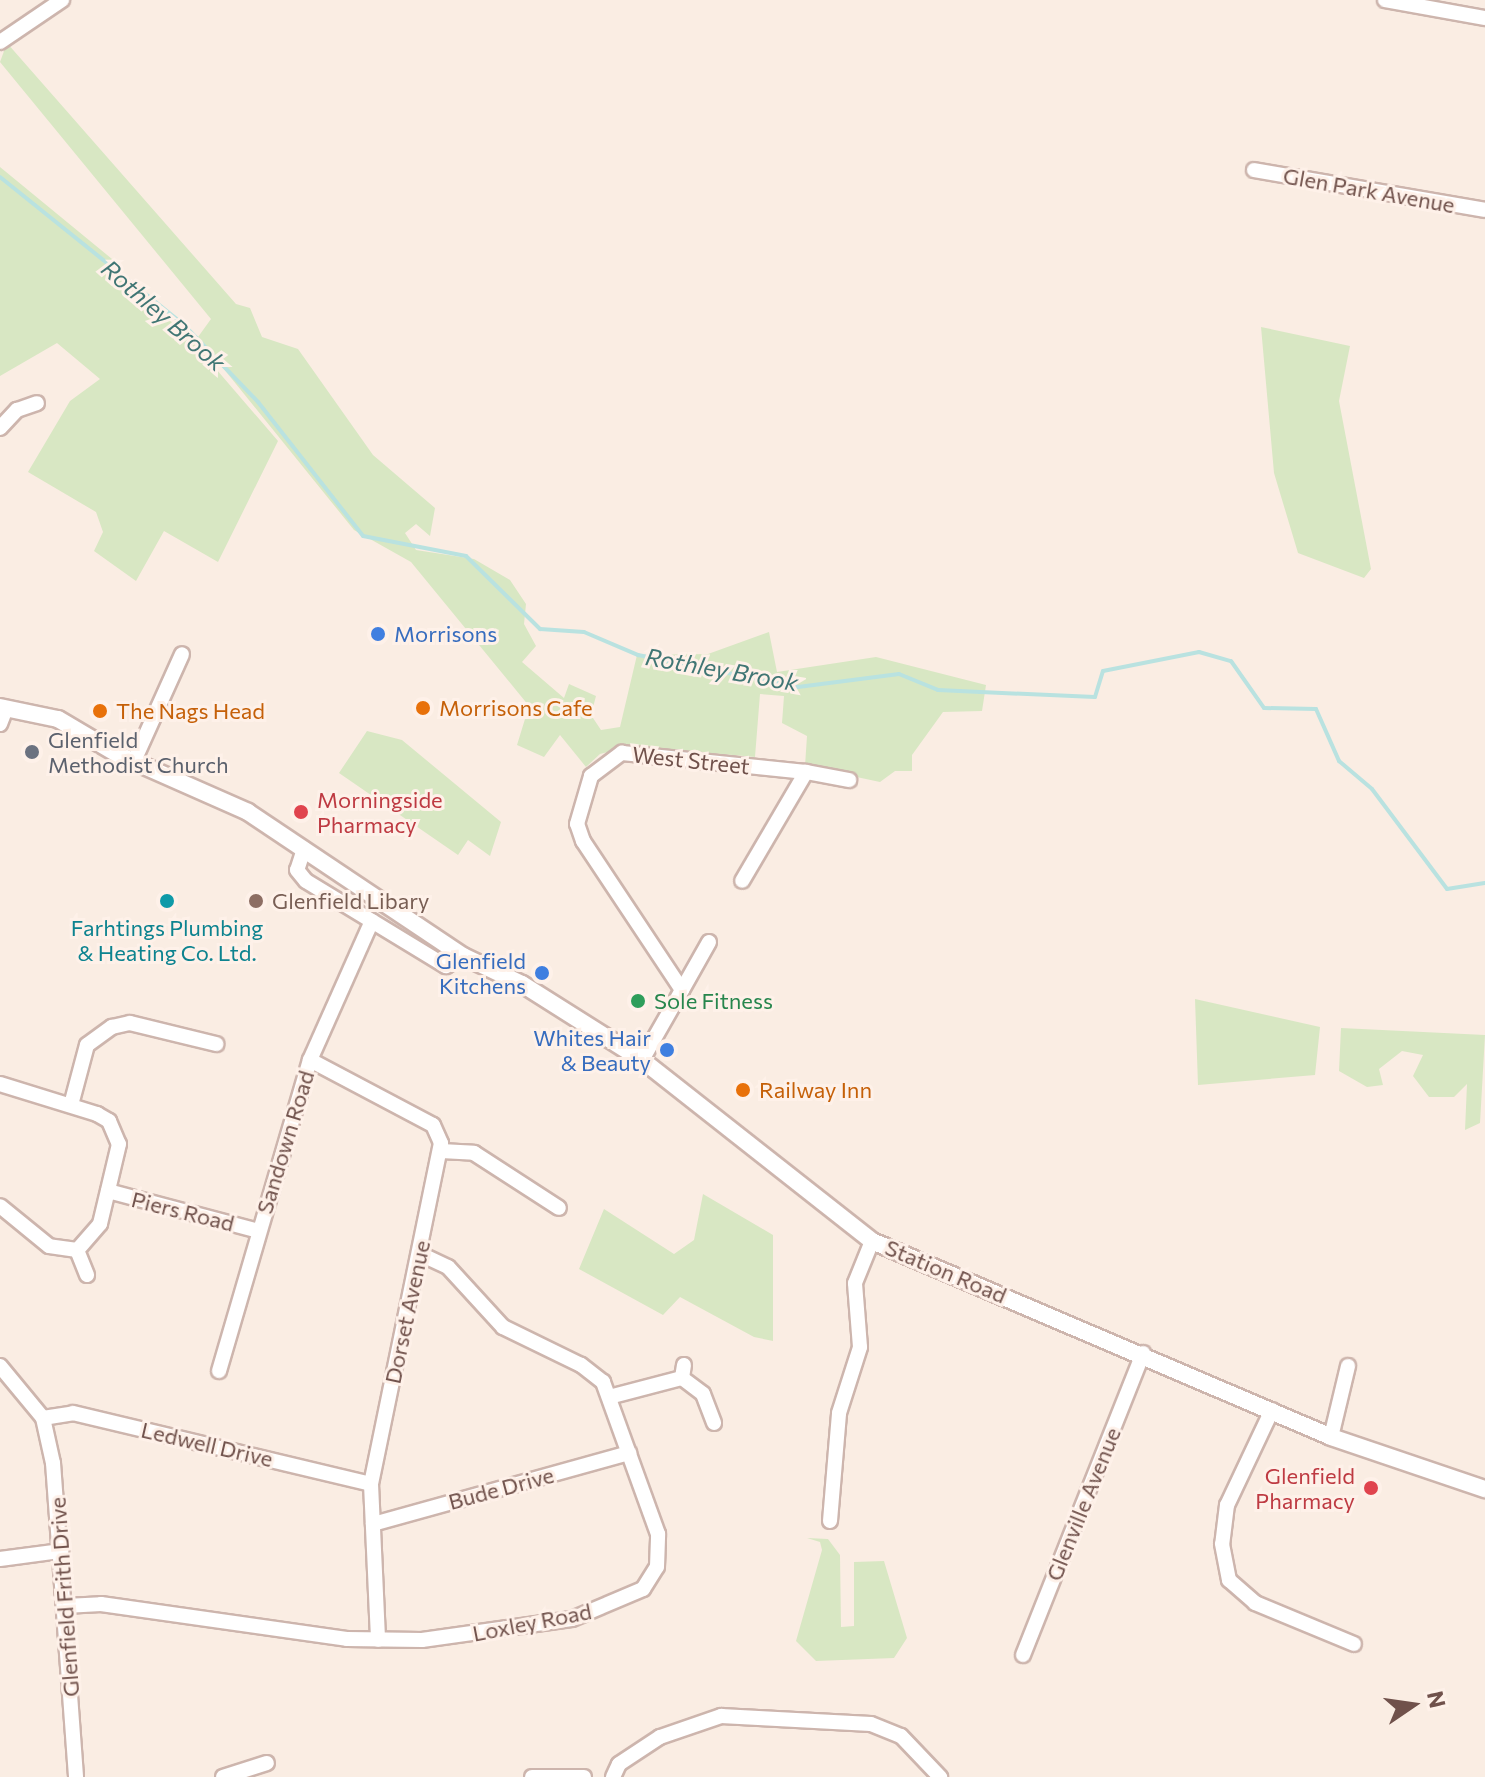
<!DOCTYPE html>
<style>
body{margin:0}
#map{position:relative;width:1485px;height:1777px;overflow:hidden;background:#faede3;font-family:Commissioner,sans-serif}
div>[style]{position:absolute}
.green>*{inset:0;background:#d8e7c3}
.stream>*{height:4px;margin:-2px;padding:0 2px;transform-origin:2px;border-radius:2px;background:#b9e2e0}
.roads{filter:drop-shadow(2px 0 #cdb5ad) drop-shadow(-2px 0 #cdb5ad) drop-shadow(0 2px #cdb5ad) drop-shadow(0 -2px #cdb5ad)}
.minor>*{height:14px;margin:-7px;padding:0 7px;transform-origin:7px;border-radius:7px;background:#fff}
.tertiary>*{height:16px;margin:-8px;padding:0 8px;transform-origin:8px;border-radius:8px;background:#fff}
.dots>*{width:22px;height:22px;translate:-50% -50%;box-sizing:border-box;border:4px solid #fef1e9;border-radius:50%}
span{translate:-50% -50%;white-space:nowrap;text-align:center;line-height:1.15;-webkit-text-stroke:6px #fef1e9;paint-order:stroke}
.street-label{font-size:22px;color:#70514b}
.shop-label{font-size:22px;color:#366cbe}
.left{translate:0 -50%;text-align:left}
.right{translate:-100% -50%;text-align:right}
.food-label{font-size:22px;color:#c56008}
.worship-label{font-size:22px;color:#5b616d}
.health-label{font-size:22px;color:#be3a42}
.education-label{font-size:22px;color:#785e54}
.culture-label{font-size:22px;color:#0d838f}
.leisure-label{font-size:22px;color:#27864d}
.water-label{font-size:24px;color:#407674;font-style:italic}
.north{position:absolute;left:1373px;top:1665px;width:80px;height:80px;-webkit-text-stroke:6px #fef1e9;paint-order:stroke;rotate:77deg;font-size:22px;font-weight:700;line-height:32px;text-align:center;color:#70514b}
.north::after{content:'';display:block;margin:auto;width:28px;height:36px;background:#70514b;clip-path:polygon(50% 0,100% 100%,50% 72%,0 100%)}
</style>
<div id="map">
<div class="green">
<div style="clip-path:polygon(7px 43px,236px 304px,250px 308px,262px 337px,298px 349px,373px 455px,435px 508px,430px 536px,416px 524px,405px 533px,416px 550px,474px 559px,510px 580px,526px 604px,524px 624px,536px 646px,522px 662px,564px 698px,569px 684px,596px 696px,591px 715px,601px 730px,620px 727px,637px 655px,708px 654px,769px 632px,777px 672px,876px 657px,986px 685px,982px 711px,943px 712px,912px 755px,912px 771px,895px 771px,880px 782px,805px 766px,807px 736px,782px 723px,784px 696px,760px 694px,755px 757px,632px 746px,600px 754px,586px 767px,560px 735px,544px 757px,517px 745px,529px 706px,411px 562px,354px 530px,198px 337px,211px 319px,0 62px)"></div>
<div style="clip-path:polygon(0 167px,112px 259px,108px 269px,186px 334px,278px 441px,218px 562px,164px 531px,136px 581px,94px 551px,103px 532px,96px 512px,28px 472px,70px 401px,100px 379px,57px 343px,0 376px)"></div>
<div style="clip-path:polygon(1261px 327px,1350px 346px,1339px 401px,1371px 569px,1364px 578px,1298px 553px,1274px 473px)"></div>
<div style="clip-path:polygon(367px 731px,402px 740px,501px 822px,490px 856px,468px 840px,458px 855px,339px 773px)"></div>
<div style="clip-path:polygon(1195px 999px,1320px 1027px,1315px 1075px,1198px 1085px)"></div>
<div style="clip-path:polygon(1341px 1028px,1485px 1035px,1480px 1123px,1465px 1130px,1467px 1084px,1454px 1097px,1429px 1097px,1413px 1076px,1423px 1055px,1402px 1051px,1379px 1069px,1383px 1085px,1367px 1087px,1339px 1071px)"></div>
<div style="clip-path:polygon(703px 1194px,773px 1235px,773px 1341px,754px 1337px,680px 1297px,663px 1315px,579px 1269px,604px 1209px,674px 1254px,694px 1240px)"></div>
<div style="clip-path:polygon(807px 1538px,828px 1539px,840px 1555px,841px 1627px,854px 1626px,854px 1562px,884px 1561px,907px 1638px,894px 1658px,816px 1661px,796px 1641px,822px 1550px,820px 1542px)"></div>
</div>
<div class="stream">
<div style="left:0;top:177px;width:236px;rotate:38.8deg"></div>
<div style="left:184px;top:325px;width:107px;rotate:46.1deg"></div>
<div style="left:258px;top:402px;width:170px;rotate:51.9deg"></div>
<div style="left:363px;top:536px;width:105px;rotate:11deg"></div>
<div style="left:466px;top:556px;width:104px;rotate:44.6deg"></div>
<div style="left:540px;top:629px;width:44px;rotate:3.9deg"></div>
<div style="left:584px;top:632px;width:59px;rotate:23.1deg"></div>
<div style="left:638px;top:655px;width:163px;rotate:11.3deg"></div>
<div style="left:798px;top:687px;width:102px;rotate:-7.3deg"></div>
<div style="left:899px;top:674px;width:42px;rotate:22.3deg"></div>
<div style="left:938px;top:690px;width:157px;rotate:2.6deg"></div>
<div style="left:1095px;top:697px;width:27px;rotate:-73deg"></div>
<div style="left:1103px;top:671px;width:98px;rotate:-11.2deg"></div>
<div style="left:1199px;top:652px;width:33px;rotate:16deg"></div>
<div style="left:1231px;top:661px;width:57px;rotate:54.9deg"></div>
<div style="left:1264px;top:708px;width:52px;rotate:1.1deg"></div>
<div style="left:1316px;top:709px;width:57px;rotate:66.1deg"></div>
<div style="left:1339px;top:761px;width:43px;rotate:40.3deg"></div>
<div style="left:1372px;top:789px;width:125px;rotate:53.1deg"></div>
<div style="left:1447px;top:889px;width:38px;rotate:-9deg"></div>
</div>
<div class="roads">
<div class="minor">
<div style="left:1385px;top:0;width:102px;rotate:10.2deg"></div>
<div style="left:0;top:42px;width:75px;rotate:-34.1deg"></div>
<div style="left:1254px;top:170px;width:234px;rotate:9.8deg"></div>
<div style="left:0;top:428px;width:25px;rotate:-47deg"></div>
<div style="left:17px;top:410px;width:21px;rotate:-19deg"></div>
<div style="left:0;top:724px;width:17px;rotate:-69deg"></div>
<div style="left:134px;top:761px;width:117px;rotate:-65.8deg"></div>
<div style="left:806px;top:772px;width:44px;rotate:10.5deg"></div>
<div style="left:304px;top:849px;width:22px;rotate:108deg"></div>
<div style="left:297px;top:870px;width:14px;rotate:51deg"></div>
<div style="left:306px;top:881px;width:164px;rotate:31.3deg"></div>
<div style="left:446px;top:966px;width:20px;rotate:-30deg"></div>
<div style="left:682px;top:990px;width:55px;rotate:-60.6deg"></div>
<div style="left:310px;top:1060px;width:139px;rotate:27.9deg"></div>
<div style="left:433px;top:1125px;width:20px;rotate:66deg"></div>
<div style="left:441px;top:1143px;width:348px;rotate:101.6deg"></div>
<div style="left:371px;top:1484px;width:156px;rotate:87.4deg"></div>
<div style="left:642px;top:1060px;width:81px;rotate:-60.3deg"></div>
<div style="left:682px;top:990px;width:179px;rotate:-123.6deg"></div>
<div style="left:583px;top:841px;width:18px;rotate:-109deg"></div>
<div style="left:577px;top:824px;width:50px;rotate:-73.7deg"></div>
<div style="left:591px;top:776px;width:39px;rotate:-37deg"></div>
<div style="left:622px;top:753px;width:185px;rotate:5.9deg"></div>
<div style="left:806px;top:772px;width:126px;rotate:120.4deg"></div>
<div style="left:0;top:1084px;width:102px;rotate:17.2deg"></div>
<div style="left:97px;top:1114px;width:14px;rotate:30deg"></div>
<div style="left:109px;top:1121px;width:25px;rotate:67deg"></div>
<div style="left:119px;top:1144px;width:82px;rotate:103.4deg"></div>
<div style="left:100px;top:1224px;width:35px;rotate:131deg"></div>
<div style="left:77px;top:1250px;width:28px;rotate:-172deg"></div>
<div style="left:49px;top:1246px;width:63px;rotate:-140.8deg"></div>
<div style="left:71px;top:1105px;width:62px;rotate:-75.1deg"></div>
<div style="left:87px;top:1045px;width:31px;rotate:-36deg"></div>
<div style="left:112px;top:1027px;width:18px;rotate:-13deg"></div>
<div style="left:130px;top:1023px;width:89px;rotate:13.7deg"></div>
<div style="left:441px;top:1151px;width:33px;rotate:3deg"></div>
<div style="left:474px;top:1153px;width:101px;rotate:32.9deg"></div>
<div style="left:108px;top:1191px;width:155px;rotate:14.9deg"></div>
<div style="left:77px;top:1250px;width:27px;rotate:68deg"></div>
<div style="left:684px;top:1365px;width:13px;rotate:99deg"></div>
<div style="left:682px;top:1378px;width:26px;rotate:37deg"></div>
<div style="left:703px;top:1394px;width:31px;rotate:69deg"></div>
<div style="left:0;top:1366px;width:67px;rotate:50.4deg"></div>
<div style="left:43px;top:1418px;width:46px;rotate:77.5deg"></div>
<div style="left:53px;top:1463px;width:315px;rotate:85.8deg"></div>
<div style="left:219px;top:1371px;width:324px;rotate:-73.7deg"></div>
<div style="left:310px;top:1060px;width:152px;rotate:-66deg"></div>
<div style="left:609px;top:1397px;width:75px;rotate:-14.6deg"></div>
<div style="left:1272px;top:1410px;width:105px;rotate:115.3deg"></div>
<div style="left:1227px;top:1505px;width:39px;rotate:97deg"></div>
<div style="left:1222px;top:1544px;width:37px;rotate:79deg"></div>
<div style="left:1229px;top:1580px;width:35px;rotate:41deg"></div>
<div style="left:1255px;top:1603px;width:107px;rotate:22.5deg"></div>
<div style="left:43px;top:1418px;width:30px;rotate:-9deg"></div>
<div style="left:73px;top:1413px;width:306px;rotate:13.4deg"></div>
<div style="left:1331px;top:1437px;width:73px;rotate:-76.5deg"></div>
<div style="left:830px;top:1521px;width:108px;rotate:-85.2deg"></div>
<div style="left:839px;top:1413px;width:69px;rotate:-72.3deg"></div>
<div style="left:860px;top:1347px;width:64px;rotate:-94.5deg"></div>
<div style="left:855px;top:1283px;width:45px;rotate:-68deg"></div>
<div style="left:373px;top:1524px;width:266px;rotate:-15.5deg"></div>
<div style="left:0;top:1559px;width:62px;rotate:-7.5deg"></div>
<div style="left:65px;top:1606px;width:36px;rotate:-3deg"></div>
<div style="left:101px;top:1604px;width:248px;rotate:8.1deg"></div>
<div style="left:347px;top:1639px;width:75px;rotate:0.8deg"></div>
<div style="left:422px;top:1640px;width:151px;rotate:-8deg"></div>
<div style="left:572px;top:1619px;width:77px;rotate:-22.9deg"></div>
<div style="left:643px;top:1589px;width:26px;rotate:-58deg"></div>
<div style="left:657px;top:1567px;width:33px;rotate:-88deg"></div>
<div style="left:658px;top:1534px;width:162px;rotate:-109.9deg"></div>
<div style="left:603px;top:1382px;width:28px;rotate:-142deg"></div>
<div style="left:581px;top:1365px;width:87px;rotate:-154deg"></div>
<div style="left:503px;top:1327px;width:81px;rotate:-132.5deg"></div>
<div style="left:448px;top:1267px;width:31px;rotate:-155deg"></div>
<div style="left:1023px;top:1655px;width:325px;rotate:-68.3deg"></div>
<div style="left:223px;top:1777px;width:46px;rotate:-17.7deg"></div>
<div style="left:532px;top:1777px;width:52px"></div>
<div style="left:613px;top:1777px;width:14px;rotate:-65deg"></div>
<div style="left:619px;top:1764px;width:49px;rotate:-33.4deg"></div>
<div style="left:660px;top:1737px;width:65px;rotate:-19deg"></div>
<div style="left:721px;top:1716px;width:150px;rotate:3.1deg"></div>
<div style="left:871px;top:1724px;width:32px;rotate:22deg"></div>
<div style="left:901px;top:1736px;width:57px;rotate:46.4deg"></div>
</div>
<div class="tertiary">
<div style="left:0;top:707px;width:59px;rotate:11.7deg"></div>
<div style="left:58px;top:719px;width:71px;rotate:30.5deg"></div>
<div style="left:119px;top:755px;width:141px;rotate:23.8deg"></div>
<div style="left:248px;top:812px;width:259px;rotate:33.8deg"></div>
<div style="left:463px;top:956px;width:65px;rotate:25.4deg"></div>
<div style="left:522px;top:984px;width:142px;rotate:32.3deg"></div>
<div style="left:642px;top:1060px;width:293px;rotate:38.2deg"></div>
<div style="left:872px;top:1241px;width:499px;rotate:23.1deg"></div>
<div style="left:1331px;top:1437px;width:163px;rotate:18.7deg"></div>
</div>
</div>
<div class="dots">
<div style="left:378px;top:634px;background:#3f7fe0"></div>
<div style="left:423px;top:708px;background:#e8710a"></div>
<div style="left:100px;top:711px;background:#e8710a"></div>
<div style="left:32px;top:752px;background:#6b7280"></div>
<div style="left:301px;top:812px;background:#e0444e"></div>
<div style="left:167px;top:901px;background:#0f9aa8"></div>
<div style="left:256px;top:901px;background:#8d6e63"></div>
<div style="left:542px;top:973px;background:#3f7fe0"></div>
<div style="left:638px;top:1001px;background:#2e9e5b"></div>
<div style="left:667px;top:1050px;background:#3f7fe0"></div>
<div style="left:743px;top:1090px;background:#e8710a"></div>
<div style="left:1371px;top:1488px;background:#e0444e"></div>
</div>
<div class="street-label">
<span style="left:1369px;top:190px;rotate:10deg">Glen Park Avenue</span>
<span style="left:691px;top:760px;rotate:6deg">West Street</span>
<span style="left:285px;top:1142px;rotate:-73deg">Sandown Road</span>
<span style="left:183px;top:1211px;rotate:14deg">Piers Road</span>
<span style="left:946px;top:1271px;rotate:23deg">Station Road</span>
<span style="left:407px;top:1312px;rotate:-78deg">Dorset Avenue</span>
<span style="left:207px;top:1444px;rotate:13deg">Ledwell Drive</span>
<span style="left:501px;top:1488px;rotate:-15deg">Bude Drive</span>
<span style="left:1083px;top:1504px;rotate:-68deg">Glenville Avenue</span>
<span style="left:64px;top:1597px;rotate:-94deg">Glenfield Frith Drive</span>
<span style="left:532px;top:1622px;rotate:-11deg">Loxley Road</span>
</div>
<div class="shop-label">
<span class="left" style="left:394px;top:634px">Morrisons</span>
<span class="right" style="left:526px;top:973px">Glenfield<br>Kitchens</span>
<span class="right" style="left:651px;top:1050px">Whites Hair<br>&amp; Beauty</span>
</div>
<div class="food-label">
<span class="left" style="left:439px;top:708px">Morrisons Cafe</span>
<span class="left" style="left:116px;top:711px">The Nags Head</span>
<span class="left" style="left:759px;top:1090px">Railway Inn</span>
</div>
<div class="worship-label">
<span class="left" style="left:48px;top:752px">Glenfield<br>Methodist Church</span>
</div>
<div class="health-label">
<span class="left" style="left:317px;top:812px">Morningside<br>Pharmacy</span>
<span class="right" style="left:1355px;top:1488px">Glenfield<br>Pharmacy</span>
</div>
<div class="education-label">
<span class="left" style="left:272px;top:901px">Glenfield Libary</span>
</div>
<div class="culture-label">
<span style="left:167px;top:940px">Farhtings Plumbing<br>&amp; Heating Co. Ltd.</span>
</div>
<div class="leisure-label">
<span class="left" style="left:654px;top:1001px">Sole Fitness</span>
</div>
<div class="water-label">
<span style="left:164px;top:315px;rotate:41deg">Rothley Brook</span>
<span style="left:722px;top:669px;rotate:10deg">Rothley Brook</span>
</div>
<div class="north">N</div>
</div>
